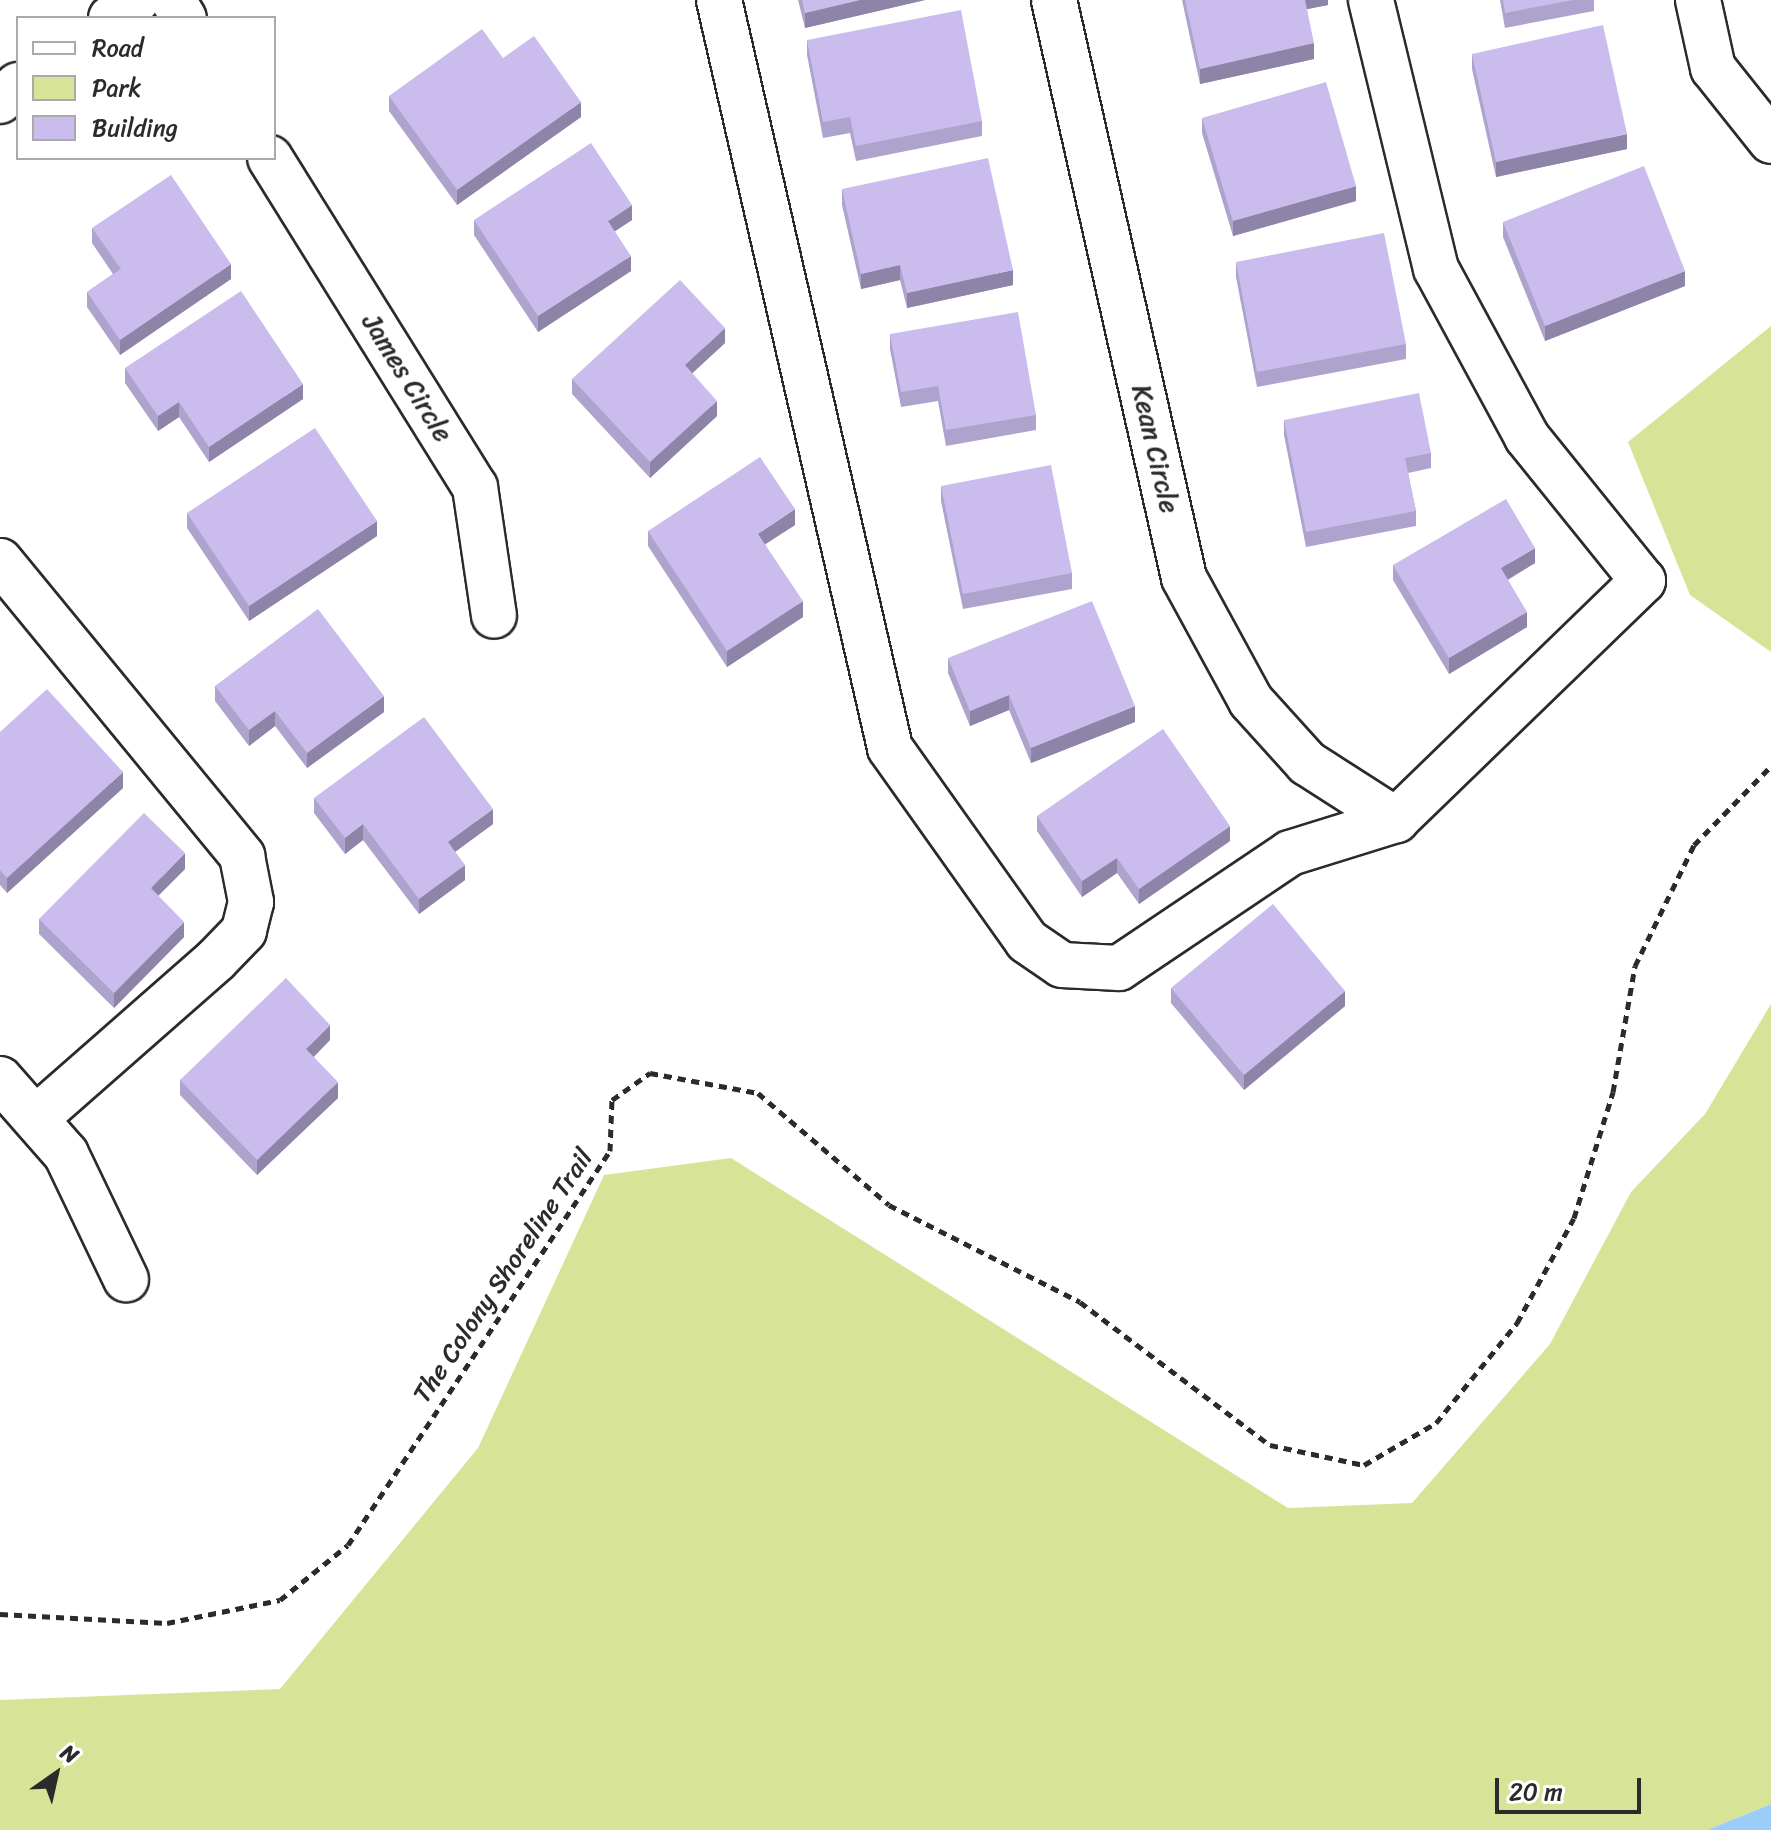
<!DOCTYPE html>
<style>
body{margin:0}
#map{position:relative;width:1771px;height:1830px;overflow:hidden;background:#fff;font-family:Sriracha,sans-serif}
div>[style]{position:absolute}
.green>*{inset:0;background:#d7e497}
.water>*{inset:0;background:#9ccdf9}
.path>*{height:5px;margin-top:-2.5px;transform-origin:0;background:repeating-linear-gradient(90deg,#2b2b2b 0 8px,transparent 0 14px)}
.roads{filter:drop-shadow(2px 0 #2b2b2b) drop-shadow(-2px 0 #2b2b2b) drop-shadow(0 2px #2b2b2b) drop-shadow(0 -2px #2b2b2b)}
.minor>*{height:44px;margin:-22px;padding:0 22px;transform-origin:22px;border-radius:22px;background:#fff}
.major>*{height:44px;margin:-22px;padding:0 22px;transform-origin:22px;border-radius:22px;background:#fff}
.wall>*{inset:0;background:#aea3cd}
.shaded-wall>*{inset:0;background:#8d84a7}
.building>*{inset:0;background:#cabdee}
span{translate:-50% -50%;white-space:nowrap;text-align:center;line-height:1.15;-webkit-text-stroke:6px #fff;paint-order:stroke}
.street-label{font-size:26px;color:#2b2b2b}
.legend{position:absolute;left:16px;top:16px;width:260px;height:144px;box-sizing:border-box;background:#fff;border:2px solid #aaa;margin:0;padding:10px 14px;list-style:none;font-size:24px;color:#2b2b2b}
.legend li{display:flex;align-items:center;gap:16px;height:40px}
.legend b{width:40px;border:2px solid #aaa}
.north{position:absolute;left:16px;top:1734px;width:80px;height:80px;-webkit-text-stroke:6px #fff;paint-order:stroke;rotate:34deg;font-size:22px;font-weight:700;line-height:32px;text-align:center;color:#2b2b2b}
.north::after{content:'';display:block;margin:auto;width:28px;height:36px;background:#2b2b2b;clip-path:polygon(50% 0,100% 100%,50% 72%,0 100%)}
.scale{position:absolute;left:1495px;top:1778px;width:146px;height:36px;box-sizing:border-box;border:4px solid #2b2b2b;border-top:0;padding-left:10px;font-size:24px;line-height:28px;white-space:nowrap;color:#2b2b2b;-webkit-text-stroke:6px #fff;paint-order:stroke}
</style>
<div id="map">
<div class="green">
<div style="clip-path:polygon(1771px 326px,1771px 652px,1690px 595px,1628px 442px)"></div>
<div style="clip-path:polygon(1771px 1004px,1771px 1804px,1707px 1830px,0 1830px,0 1700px,280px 1689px,478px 1448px,604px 1175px,731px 1158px,1288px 1508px,1412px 1503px,1550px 1344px,1631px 1192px,1705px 1114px)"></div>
</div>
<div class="water">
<div style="clip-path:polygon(1771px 1804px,1771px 1830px,1707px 1830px)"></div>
</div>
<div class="path">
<div style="left:0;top:1614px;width:167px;rotate:3.1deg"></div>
<div style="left:167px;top:1623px;width:115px;rotate:-11.5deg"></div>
<div style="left:280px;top:1600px;width:87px;rotate:-39deg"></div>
<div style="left:348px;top:1545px;width:473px;rotate:-56.4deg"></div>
<div style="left:610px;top:1151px;width:51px;rotate:-87.8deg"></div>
<div style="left:612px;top:1100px;width:47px;rotate:-35.4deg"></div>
<div style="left:650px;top:1073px;width:110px;rotate:10.5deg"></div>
<div style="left:758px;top:1093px;width:172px;rotate:40.5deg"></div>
<div style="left:889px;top:1205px;width:214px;rotate:26.9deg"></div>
<div style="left:1080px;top:1302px;width:238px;rotate:37deg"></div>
<div style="left:1270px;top:1445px;width:96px;rotate:12deg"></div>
<div style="left:1364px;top:1465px;width:83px;rotate:-30.3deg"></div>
<div style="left:1436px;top:1423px;width:129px;rotate:-51deg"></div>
<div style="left:1517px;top:1323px;width:119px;rotate:-61.5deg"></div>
<div style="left:1574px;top:1218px;width:132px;rotate:-72.8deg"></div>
<div style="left:1613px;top:1092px;width:128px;rotate:-80.1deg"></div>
<div style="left:1635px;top:966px;width:135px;rotate:-64deg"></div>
<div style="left:1694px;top:845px;width:110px;rotate:-45.7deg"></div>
</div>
<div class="roads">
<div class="minor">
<div style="left:173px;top:0;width:21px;rotate:59deg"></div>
<div style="left:719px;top:0;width:767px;rotate:77.12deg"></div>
<div style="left:890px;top:748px;width:237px;rotate:54.6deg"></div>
<div style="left:1027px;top:941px;width:42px;rotate:34.4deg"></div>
<div style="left:1062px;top:965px;width:57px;rotate:3deg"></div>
<div style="left:1119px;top:968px;width:206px;rotate:-33.9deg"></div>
<div style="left:1290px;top:853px;width:111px;rotate:-17.3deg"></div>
<div style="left:1396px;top:820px;width:344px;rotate:-44.1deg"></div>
<div style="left:1643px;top:581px;width:185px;rotate:-128.9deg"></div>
<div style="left:1527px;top:437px;width:191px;rotate:-118.4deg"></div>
<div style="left:1436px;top:269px;width:277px;rotate:-103.6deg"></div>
<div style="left:1054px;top:0;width:592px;rotate:77.32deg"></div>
<div style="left:1184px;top:578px;width:140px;rotate:61.4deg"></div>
<div style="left:1251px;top:701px;width:84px;rotate:47.9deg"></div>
<div style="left:1307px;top:763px;width:106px;rotate:32.6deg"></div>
<div style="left:1698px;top:0;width:70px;rotate:77.6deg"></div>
<div style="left:1713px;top:68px;width:93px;rotate:51.5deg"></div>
<div style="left:270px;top:158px;width:388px;rotate:58.1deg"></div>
<div style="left:475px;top:487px;width:130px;rotate:81.6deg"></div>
<div style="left:0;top:561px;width:382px;rotate:50.6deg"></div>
<div style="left:242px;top:856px;width:47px;rotate:78.9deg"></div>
<div style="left:251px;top:902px;width:30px;rotate:104deg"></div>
<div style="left:244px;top:931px;width:40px;rotate:134deg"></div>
<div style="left:216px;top:960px;width:240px;rotate:138.7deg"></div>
<div style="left:0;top:1079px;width:100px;rotate:48.7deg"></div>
<div style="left:66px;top:1154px;width:139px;rotate:64.4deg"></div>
</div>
<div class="major">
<div style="left:111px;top:18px;width:32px;rotate:-35deg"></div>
<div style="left:0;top:101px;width:24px;rotate:-42deg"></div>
</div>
</div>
<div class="wall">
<div style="clip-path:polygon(798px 0,925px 0,805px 28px)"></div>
<div style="clip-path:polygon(1182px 0,1328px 0,1328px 5px,1307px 9px,1314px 59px,1200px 84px)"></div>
<div style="clip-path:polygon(1500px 0,1594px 0,1594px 11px,1505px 28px)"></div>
<div style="clip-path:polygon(807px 40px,982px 121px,982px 136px,856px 161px,850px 133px,823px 138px,807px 55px)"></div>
<div style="clip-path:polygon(1472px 54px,1627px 149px,1496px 177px,1472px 69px)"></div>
<div style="clip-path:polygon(503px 58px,581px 117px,457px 205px,389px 111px,389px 96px)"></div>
<div style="clip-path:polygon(1202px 118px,1356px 201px,1233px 236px,1202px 133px)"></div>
<div style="clip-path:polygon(842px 189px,1013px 285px,907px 308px,900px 280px,861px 289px,842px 205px)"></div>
<div style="clip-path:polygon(474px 220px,632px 220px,614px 231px,631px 271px,538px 332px,474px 235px)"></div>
<div style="clip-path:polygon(1503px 222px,1685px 286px,1545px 341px,1503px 237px)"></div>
<div style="clip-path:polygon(92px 228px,231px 279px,120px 355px,87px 307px,87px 292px,113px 274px,92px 243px)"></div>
<div style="clip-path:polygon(1236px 262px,1406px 344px,1406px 359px,1257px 387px,1236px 277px)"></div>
<div style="clip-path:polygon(890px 334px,1036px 415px,1036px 430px,946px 446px,938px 401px,901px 407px,890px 349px)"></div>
<div style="clip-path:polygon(725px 343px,692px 373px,717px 416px,650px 478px,572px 394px,572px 379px)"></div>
<div style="clip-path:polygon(125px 368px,303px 399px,209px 462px,179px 417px,158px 431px,125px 383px)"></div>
<div style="clip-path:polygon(1284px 420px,1431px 453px,1431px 468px,1408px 473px,1416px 511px,1416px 526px,1306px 547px,1284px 435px)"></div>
<div style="clip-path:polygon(941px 486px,1072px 573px,1072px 589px,963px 609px,941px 501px)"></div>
<div style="clip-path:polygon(187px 513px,377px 536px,249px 621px,187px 528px)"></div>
<div style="clip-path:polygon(795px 525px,765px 544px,803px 617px,727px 667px,648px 546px,648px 531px)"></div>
<div style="clip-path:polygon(1535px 563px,1508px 580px,1527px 627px,1449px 674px,1393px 580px,1393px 565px)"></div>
<div style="clip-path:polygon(948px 658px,1135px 722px,1031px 763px,1009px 710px,970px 726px,948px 673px)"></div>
<div style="clip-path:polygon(215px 686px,384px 712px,307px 768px,275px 726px,249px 746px,215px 701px)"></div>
<div style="clip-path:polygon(0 732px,123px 788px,7px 893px,0 885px)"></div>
<div style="clip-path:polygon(314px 798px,493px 824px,455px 852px,465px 880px,419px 914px,363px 840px,345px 854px,314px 813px)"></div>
<div style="clip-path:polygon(1037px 816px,1230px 841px,1139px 904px,1117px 873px,1082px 897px,1037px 831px)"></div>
<div style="clip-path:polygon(185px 869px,158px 896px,184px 937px,114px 1008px,39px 934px,39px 919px)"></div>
<div style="clip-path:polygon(1171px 988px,1345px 1006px,1244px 1090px,1171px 1003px)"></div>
<div style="clip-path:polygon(330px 1040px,314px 1057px,338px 1098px,257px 1175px,180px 1095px,180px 1080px)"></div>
</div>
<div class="shaded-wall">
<div style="clip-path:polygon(860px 0,925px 0,805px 28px,805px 13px)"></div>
<div style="clip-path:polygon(1303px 0,1328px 0,1328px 5px,1303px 10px)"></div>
<div style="clip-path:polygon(1314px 43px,1314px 59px,1200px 84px,1200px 69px)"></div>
<div style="clip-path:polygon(581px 102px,581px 117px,457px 205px,457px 190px)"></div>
<div style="clip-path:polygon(1627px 134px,1627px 149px,1496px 177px,1496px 162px)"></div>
<div style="clip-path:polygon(1356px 186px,1356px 201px,1233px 236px,1233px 221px)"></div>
<div style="clip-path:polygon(632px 205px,632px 220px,608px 236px,608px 221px)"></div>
<div style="clip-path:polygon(631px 256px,631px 271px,538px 332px,538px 316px)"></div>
<div style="clip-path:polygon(231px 264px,231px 279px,120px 355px,120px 340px)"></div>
<div style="clip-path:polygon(900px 265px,900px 280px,861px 289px,861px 274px)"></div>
<div style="clip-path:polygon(1013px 270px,1013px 285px,907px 308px,907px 293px)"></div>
<div style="clip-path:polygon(1685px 271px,1685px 286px,1545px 341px,1545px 326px)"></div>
<div style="clip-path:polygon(725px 328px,725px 343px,685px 380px,685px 365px)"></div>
<div style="clip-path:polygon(303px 384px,303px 399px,209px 462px,209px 447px)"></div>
<div style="clip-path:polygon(717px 401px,717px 416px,650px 478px,650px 462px)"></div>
<div style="clip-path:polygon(179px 402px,179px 417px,158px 431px,158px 416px)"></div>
<div style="clip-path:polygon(795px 509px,795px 525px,758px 549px,758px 534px)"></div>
<div style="clip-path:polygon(377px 521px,377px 536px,249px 621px,249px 606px)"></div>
<div style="clip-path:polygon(1535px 548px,1535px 563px,1501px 583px,1501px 568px)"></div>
<div style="clip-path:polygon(803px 601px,803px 617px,727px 667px,727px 651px)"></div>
<div style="clip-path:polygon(1527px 612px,1527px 627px,1449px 674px,1449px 658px)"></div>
<div style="clip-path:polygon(1009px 695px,1009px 710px,970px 726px,970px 711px)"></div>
<div style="clip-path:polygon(384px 696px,384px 712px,307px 768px,307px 753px)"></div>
<div style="clip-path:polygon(1135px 706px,1135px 722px,1031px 763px,1031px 748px)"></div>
<div style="clip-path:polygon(275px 711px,275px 726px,249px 746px,249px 730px)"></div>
<div style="clip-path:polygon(123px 772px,123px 788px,7px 893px,7px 878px)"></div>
<div style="clip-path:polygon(493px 809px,493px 824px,448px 857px,448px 842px)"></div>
<div style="clip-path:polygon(363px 824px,363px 840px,345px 854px,345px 838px)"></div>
<div style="clip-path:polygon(1230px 826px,1230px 841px,1139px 904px,1139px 889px)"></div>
<div style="clip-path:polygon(185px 853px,185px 869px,151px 903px,151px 888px)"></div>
<div style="clip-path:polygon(1117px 858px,1117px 873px,1082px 897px,1082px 881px)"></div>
<div style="clip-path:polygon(465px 865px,465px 880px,419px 914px,419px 899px)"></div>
<div style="clip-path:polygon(184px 922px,184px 937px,114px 1008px,114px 993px)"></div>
<div style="clip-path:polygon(1345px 991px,1345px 1006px,1244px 1090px,1244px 1075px)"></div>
<div style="clip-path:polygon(330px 1025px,330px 1040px,306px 1064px,306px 1049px)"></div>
<div style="clip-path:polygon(338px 1082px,338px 1098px,257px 1175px,257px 1160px)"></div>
</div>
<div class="building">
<div style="clip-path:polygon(802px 0,860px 0,805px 13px)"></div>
<div style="clip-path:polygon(1185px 0,1305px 0,1314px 43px,1200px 69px)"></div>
<div style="clip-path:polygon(1503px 0,1573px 0,1505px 13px)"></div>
<div style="clip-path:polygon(961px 10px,982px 121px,856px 146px,850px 117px,823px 122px,807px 40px)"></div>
<div style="clip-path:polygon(1603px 25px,1627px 134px,1496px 162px,1472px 54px)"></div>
<div style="clip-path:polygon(482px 29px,503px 58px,534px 36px,581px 102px,457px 190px,389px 96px)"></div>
<div style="clip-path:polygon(1326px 82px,1356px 186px,1233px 221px,1202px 118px)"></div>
<div style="clip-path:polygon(591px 143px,632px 205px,608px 221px,631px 256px,538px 316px,474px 220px)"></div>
<div style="clip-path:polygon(988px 158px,1013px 270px,907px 293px,900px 265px,861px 274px,842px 189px)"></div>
<div style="clip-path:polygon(1644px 166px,1685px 271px,1545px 326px,1503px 222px)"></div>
<div style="clip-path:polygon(171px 175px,231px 264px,120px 340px,87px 292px,121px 269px,92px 228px)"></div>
<div style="clip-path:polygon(1384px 233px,1406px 344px,1257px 372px,1236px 262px)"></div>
<div style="clip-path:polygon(680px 280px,725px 328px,685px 365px,717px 401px,650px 462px,572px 379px)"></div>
<div style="clip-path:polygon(241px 291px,303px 384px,209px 447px,179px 402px,158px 416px,125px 368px)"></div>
<div style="clip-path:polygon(1018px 312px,1036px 415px,946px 430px,938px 386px,901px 392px,890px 334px)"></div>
<div style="clip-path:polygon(1419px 393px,1431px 453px,1405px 458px,1416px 511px,1306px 532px,1284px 420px)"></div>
<div style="clip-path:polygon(315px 428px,377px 521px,249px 606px,187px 513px)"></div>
<div style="clip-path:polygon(760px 457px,795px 509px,758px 534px,803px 601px,727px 651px,648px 531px)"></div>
<div style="clip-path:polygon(1051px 465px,1072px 573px,963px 594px,941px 486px)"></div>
<div style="clip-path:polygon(1506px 499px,1535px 548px,1501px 568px,1527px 612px,1449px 658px,1393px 565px)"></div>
<div style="clip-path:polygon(1092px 601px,1135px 706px,1031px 748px,1009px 695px,970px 711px,948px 658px)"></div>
<div style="clip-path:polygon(318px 609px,384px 696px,307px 753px,275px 711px,249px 730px,215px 686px)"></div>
<div style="clip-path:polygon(47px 689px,123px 772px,7px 878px,0 870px,0 732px)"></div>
<div style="clip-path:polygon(424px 717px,493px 809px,448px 842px,465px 865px,419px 899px,363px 824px,345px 838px,314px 798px)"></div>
<div style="clip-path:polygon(1163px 729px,1230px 826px,1139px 889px,1117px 858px,1082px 881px,1037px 816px)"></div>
<div style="clip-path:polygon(144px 813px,185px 853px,151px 888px,184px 922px,114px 993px,39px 919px)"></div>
<div style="clip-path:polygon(1273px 904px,1345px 991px,1244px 1075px,1171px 988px)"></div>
<div style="clip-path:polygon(286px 978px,330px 1025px,306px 1049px,338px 1082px,257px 1160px,180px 1080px)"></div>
</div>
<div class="street-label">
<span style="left:407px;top:378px;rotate:58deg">James Circle</span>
<span style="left:1155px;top:449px;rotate:77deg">Kean Circle</span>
<span style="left:503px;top:1276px;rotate:-56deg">The Colony Shoreline Trail</span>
</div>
<ul class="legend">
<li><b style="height:10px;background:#fff"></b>Road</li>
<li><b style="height:22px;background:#d7e497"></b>Park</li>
<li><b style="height:22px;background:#cabdee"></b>Building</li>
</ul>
<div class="north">N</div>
<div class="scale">20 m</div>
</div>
